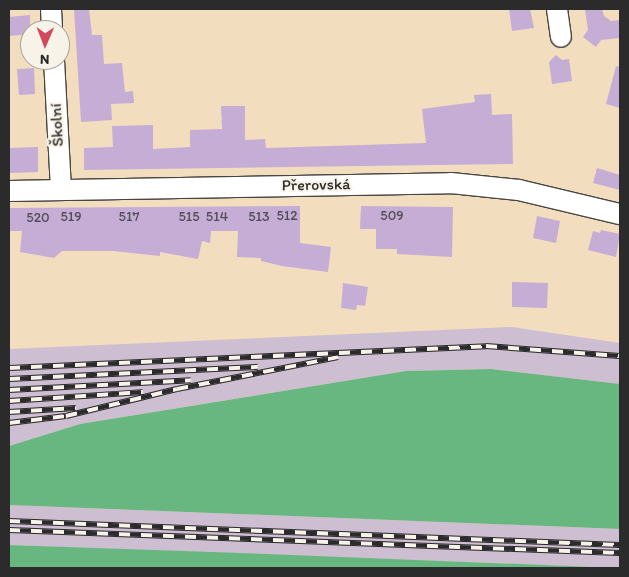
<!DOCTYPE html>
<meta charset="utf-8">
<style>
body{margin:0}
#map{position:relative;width:629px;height:577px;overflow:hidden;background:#f3ddbf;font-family:Itim,sans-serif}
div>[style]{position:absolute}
.industrial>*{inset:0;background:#cebed2}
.forest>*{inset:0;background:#68b680}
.building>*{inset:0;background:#c6add6}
.roads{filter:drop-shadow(1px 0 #494641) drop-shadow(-1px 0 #494641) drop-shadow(0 1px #494641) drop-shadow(0 -1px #494641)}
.minor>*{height:20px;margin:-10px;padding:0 10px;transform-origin:10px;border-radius:10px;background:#fff}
.rail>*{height:5.5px;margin-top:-2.75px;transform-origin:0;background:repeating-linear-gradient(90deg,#f7f3e8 0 11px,#2b2b2b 0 22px);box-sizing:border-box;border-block:1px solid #2b2b2b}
span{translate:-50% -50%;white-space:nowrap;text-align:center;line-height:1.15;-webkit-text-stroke:4.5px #f7f3e8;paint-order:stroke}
.number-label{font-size:14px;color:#524c56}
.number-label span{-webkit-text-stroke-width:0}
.street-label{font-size:16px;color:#2b2b2b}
.frame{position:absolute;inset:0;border:10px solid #2b2b2b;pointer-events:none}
.north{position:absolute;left:20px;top:20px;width:50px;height:50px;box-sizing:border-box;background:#f7f3e8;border:1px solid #a5a39c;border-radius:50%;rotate:181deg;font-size:14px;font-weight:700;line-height:20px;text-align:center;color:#2b2b2b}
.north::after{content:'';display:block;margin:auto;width:18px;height:22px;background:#d1495b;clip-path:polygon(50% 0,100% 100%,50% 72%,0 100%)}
</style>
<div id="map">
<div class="industrial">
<div style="clip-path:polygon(512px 327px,620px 343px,620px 384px,491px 369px,406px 371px,80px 424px,9px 446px,9px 349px)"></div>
<div style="clip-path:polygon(9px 505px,620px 529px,620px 568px,9px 545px)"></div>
</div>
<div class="forest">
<div style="clip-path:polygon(491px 369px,620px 384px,620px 529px,9px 505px,9px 446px,80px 424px,406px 371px)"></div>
<div style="clip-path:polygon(9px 545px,241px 553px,620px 568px,9px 568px)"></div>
</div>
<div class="building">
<div style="clip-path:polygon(74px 9px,89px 9px,92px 35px,102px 35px,104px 64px,122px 63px,125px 92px,133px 91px,134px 103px,111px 104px,112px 120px,81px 122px)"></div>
<div style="clip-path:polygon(509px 9px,530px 9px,534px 28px,512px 31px)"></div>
<div style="clip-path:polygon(585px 9px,602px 9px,604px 16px,611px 21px,620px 20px,620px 38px,601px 40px,596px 47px,583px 37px,588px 30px)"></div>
<div style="clip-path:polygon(30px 15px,30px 34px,10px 36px,9px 17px)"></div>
<div style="clip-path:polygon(556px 55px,562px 60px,569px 59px,572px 81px,552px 84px,549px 62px)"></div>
<div style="clip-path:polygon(616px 66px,620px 67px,620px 108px,606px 104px)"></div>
<div style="clip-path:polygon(34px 68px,35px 94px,19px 95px,17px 69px)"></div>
<div style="clip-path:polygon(491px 94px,492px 115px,512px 114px,513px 164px,84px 170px,84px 148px,113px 147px,112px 126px,153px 125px,153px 149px,190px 147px,190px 130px,222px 129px,221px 106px,245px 106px,245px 140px,265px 139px,266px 148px,426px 143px,422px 109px,475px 102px,474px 95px)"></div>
<div style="clip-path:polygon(38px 147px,38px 172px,9px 173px,9px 148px)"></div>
<div style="clip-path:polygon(597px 168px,620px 175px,620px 190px,593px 183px)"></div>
<div style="clip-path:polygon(300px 206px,300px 243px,331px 247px,328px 272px,282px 266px,261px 261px,261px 258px,237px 257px,238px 231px,211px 231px,210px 243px,202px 241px,198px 259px,160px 252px,160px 256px,113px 251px,62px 251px,54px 258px,20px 252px,22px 231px,9px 231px,9px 208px)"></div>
<div style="clip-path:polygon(361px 206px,453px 207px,452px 257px,397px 254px,397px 249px,376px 249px,376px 229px,360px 229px)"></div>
<div style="clip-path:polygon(537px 216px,560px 221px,556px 243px,533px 238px)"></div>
<div style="clip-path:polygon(601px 230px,620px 234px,616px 257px,588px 250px,593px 231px,600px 233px)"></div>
<div style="clip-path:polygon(512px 282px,548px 283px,547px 308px,512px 307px)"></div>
<div style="clip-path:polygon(343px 283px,368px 287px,365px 306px,357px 305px,356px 310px,341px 308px)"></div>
</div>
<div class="roads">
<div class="minor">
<div style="left:51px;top:9px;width:21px;rotate:87deg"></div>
<div style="left:557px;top:9px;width:28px;rotate:82deg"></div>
<div style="left:54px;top:60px;width:130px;rotate:86.9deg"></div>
<div style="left:9px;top:191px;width:442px;rotate:-1deg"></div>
<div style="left:451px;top:183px;width:68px;rotate:5.9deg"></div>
<div style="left:519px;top:190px;width:104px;rotate:13.4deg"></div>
</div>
</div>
<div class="rail">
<div style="left:9px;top:368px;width:478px;rotate:-2.6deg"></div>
<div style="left:486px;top:346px;width:134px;rotate:4.3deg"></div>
<div style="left:9px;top:379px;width:249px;rotate:-2.8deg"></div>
<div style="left:9px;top:390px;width:182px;rotate:-3.1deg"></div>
<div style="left:9px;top:401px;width:134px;rotate:-3.8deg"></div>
<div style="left:9px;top:412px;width:67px;rotate:-3.4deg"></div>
<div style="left:9px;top:423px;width:57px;rotate:-7deg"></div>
<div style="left:66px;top:416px;width:114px;rotate:-13.7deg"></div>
<div style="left:177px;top:389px;width:164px;rotate:-11.2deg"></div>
<div style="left:9px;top:521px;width:611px;rotate:2.25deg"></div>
<div style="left:9px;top:530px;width:611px;rotate:2.16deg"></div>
</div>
<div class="number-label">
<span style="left:287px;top:216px">512</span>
<span style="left:392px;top:216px">509</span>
<span style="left:71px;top:217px">519</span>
<span style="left:129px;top:217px">517</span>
<span style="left:189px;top:217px">515</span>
<span style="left:217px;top:217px">514</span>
<span style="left:259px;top:217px">513</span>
<span style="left:38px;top:218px">520</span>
</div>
<div class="street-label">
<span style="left:57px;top:125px;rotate:-93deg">Školní</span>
<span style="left:316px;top:185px;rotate:-1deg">Přerovská</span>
</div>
<div class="frame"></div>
<div class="north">N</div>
</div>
